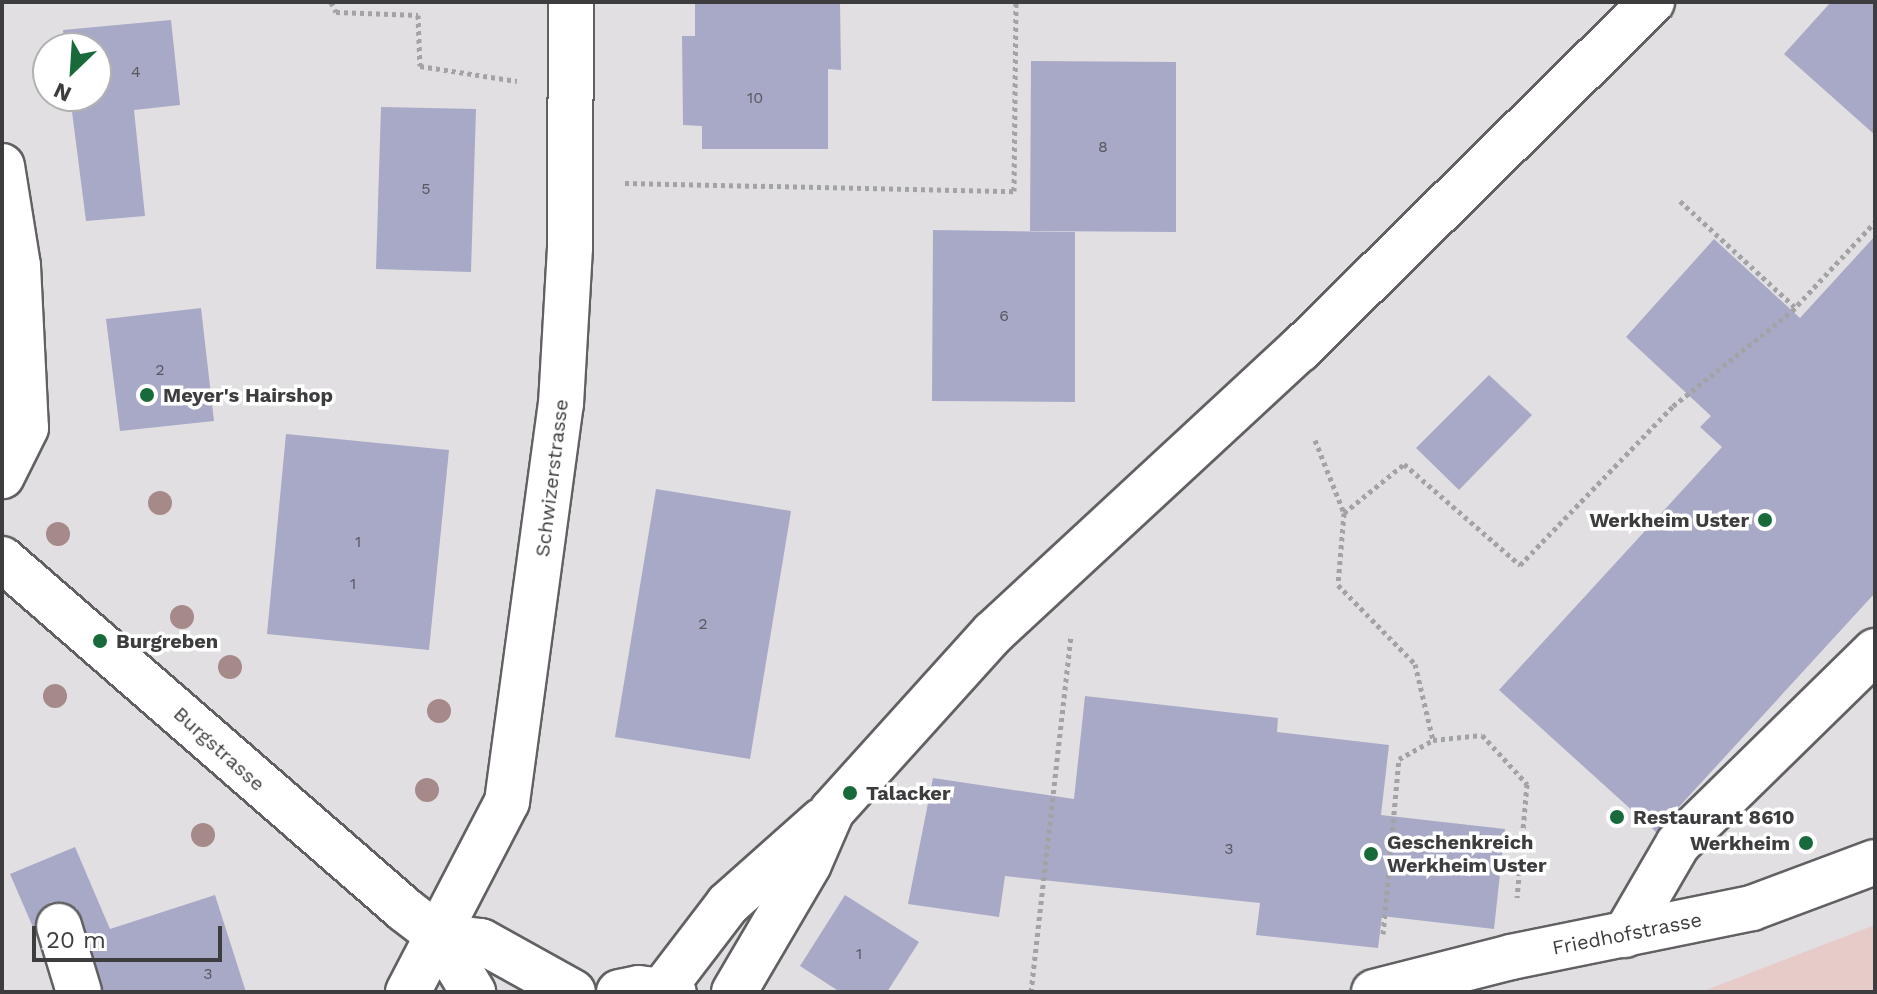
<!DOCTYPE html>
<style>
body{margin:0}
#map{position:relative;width:1877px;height:994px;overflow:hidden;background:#e1dfe2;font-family:"Work Sans",sans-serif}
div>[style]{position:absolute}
.green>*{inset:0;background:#e6cbc9}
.building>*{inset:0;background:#a8a9c7}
.path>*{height:5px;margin-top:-2.5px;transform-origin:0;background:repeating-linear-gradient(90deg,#a3a2a4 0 4px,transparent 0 8px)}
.roads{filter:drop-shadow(2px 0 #626063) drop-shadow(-2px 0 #626063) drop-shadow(0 2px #626063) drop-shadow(0 -2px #626063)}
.minor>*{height:44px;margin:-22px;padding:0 22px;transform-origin:22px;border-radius:22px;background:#fff}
.major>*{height:44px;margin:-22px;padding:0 22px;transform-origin:22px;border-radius:22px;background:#fff}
.trees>*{width:24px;height:24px;margin:-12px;border-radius:50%;background:#a68989}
.dots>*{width:22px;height:22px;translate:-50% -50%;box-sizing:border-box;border:4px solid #fff;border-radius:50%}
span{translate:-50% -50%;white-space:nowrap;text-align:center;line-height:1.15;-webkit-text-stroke:7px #fff;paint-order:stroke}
.number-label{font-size:16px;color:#585760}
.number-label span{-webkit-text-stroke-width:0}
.poi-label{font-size:20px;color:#3d3c3e;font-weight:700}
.left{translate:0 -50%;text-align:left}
.right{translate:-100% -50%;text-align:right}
.street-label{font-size:20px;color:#3d3c3e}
.frame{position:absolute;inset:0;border:4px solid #3d3c3e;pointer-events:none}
.north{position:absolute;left:32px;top:32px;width:80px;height:80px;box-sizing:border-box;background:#fff;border:2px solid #b1b1b2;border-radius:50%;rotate:205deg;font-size:22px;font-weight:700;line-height:32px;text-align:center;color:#3d3c3e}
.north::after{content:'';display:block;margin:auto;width:28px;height:36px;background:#196a3b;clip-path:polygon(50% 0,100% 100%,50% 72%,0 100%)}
.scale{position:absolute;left:32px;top:926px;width:190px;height:36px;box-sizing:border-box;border:4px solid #3d3c3e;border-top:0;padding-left:10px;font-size:24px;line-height:28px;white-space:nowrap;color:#3d3c3e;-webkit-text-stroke:6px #fff;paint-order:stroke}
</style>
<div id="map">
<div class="green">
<div style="clip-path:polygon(1875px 925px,1875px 992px,1701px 992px)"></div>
</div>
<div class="building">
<div style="clip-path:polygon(695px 2px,840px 2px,841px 70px,828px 69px,828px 149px,702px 149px,702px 126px,683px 125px,682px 36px,695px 36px)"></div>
<div style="clip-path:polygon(1831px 2px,1875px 2px,1875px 135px,1784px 54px)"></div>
<div style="clip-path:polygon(171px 20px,180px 105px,134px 110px,145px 216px,86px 221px,70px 96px,96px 96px,96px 48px,65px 48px,63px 30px)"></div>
<div style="clip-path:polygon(1031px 61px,1176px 62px,1176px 232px,1030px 231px)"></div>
<div style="clip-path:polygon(381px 107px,476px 109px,471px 272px,376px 269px)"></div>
<div style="clip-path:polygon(933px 230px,1075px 232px,1075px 402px,932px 401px)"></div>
<div style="clip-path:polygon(1875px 236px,1875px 593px,1656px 832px,1499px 690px,1722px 447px,1700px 427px,1711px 416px,1626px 337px,1714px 239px,1800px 318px)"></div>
<div style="clip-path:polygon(201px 308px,214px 421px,120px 431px,106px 319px)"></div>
<div style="clip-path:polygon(1489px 375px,1532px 415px,1459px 490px,1416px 448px)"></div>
<div style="clip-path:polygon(286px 434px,449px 450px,429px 650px,267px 634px)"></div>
<div style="clip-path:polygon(656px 489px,791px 511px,750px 759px,615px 737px)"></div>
<div style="clip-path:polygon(1085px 696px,1278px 718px,1277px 732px,1389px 745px,1381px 815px,1505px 829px,1494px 929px,1382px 916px,1378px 948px,1256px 935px,1260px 903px,1005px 876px,999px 917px,908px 904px,933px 778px,1074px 799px)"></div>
<div style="clip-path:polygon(75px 847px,110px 929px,215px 895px,246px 992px,103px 992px,77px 908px,51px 902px,40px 910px,35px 932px,10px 874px)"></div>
<div style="clip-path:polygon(845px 895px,919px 942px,887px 992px,840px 992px,800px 966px)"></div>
</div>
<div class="path">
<div style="left:331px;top:2px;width:11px;rotate:63deg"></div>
<div style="left:336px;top:12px;width:82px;rotate:2.1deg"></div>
<div style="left:418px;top:15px;width:51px;rotate:87.8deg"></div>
<div style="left:420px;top:66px;width:98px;rotate:8.8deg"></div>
<div style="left:625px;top:183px;width:389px;rotate:1.2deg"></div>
<div style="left:1014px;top:191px;width:189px;rotate:-89.4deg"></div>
<div style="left:1680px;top:201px;width:156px;rotate:42.7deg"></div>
<div style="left:1315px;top:440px;width:79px;rotate:68.3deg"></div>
<div style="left:1344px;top:513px;width:72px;rotate:94.8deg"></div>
<div style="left:1338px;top:585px;width:110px;rotate:45.7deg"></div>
<div style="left:1415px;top:664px;width:78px;rotate:76.7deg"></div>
<div style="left:1344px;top:513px;width:77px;rotate:-39.2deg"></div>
<div style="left:1404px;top:464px;width:154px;rotate:41deg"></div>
<div style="left:1520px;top:565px;width:221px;rotate:-46.1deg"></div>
<div style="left:1673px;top:406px;width:152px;rotate:-38.6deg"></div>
<div style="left:1792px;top:311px;width:122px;rotate:-47deg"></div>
<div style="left:1383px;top:934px;width:176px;rotate:-84.8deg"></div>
<div style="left:1399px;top:759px;width:39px;rotate:-29deg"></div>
<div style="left:1433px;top:740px;width:49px;rotate:-5.8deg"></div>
<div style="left:1482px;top:735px;width:67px;rotate:47.4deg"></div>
<div style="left:1527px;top:784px;width:114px;rotate:95deg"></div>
<div style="left:1031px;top:992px;width:357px;rotate:-83.6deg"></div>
</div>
<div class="roads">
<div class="minor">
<div style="left:2px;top:166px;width:101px;rotate:80.9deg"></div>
<div style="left:18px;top:266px;width:162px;rotate:87.2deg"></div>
<div style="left:26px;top:428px;width:54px;rotate:116.6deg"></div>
<div style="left:2px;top:559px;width:534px;rotate:41.05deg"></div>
<div style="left:405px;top:910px;width:43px;rotate:37.4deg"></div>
<div style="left:439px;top:936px;width:42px;rotate:6.8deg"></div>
<div style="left:481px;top:941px;width:105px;rotate:29deg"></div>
<div style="left:59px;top:926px;width:69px;rotate:73.1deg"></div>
<div style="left:1625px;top:935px;width:105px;rotate:-59.8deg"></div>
<div style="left:1678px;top:844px;width:276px;rotate:-44.4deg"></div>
<div style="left:439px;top:936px;width:66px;rotate:58.7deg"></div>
<div style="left:408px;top:992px;width:214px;rotate:-62.5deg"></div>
<div style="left:507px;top:802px;width:402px;rotate:-82.3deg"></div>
<div style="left:561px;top:404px;width:156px;rotate:-86.7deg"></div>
<div style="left:570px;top:248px;width:246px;rotate:-89.8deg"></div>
<div style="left:1374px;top:992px;width:141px;rotate:-14.3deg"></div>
<div style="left:1511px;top:957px;width:246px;rotate:-11.5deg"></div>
<div style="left:1752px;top:908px;width:131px;rotate:-20.5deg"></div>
</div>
<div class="major">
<div style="left:663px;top:989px;width:107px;rotate:-52.6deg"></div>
<div style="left:728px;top:904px;width:125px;rotate:-41.7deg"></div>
<div style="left:619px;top:992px;width:20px;rotate:-11deg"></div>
<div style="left:639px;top:988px;width:35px;rotate:7deg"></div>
<div style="left:734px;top:992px;width:148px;rotate:-59.6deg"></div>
<div style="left:809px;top:864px;width:58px;rotate:-66.5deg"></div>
<div style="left:832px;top:811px;width:240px;rotate:-47.9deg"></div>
<div style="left:993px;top:633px;width:417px;rotate:-42.8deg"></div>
<div style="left:1299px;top:350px;width:496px;rotate:-44.6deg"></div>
</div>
</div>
<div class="trees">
<div style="left:160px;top:503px"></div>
<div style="left:58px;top:534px"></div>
<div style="left:182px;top:617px"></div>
<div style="left:230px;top:667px"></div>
<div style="left:55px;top:696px"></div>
<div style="left:439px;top:711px"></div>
<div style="left:427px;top:790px"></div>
<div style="left:203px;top:835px"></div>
</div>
<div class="dots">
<div style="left:147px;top:395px;background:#196a3b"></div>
<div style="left:1765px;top:520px;background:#196a3b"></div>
<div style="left:100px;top:641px;background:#196a3b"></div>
<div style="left:850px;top:793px;background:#196a3b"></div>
<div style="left:1617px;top:817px;background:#196a3b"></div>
<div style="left:1806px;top:843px;background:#196a3b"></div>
<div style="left:1371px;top:854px;background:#196a3b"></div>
</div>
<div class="number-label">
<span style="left:136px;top:72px">4</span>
<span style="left:755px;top:98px">10</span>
<span style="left:1103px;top:147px">8</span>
<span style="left:426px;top:189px">5</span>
<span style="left:1004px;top:316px">6</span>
<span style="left:160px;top:370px">2</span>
<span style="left:358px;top:542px">1</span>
<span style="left:353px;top:584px">1</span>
<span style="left:703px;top:624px">2</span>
<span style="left:1229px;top:849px">3</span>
<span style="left:859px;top:954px">1</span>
<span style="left:208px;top:974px">3</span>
</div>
<div class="poi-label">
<span class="left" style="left:163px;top:395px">Meyer's Hairshop</span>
<span class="right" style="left:1749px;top:520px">Werkheim Uster</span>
<span class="left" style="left:116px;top:641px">Burgreben</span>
<span class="left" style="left:866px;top:793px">Talacker</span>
<span class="left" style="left:1633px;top:817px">Restaurant 8610</span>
<span class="left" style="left:1387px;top:854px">Geschenkreich<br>Werkheim Uster</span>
<span class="right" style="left:1790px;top:843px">Werkheim</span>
</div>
<div class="street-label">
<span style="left:552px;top:478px;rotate:-83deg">Schwizerstrasse</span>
<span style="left:219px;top:749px;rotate:42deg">Burgstrasse</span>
<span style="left:1627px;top:934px;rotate:-11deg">Friedhofstrasse</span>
</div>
<div class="frame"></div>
<div class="north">N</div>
<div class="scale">20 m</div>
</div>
